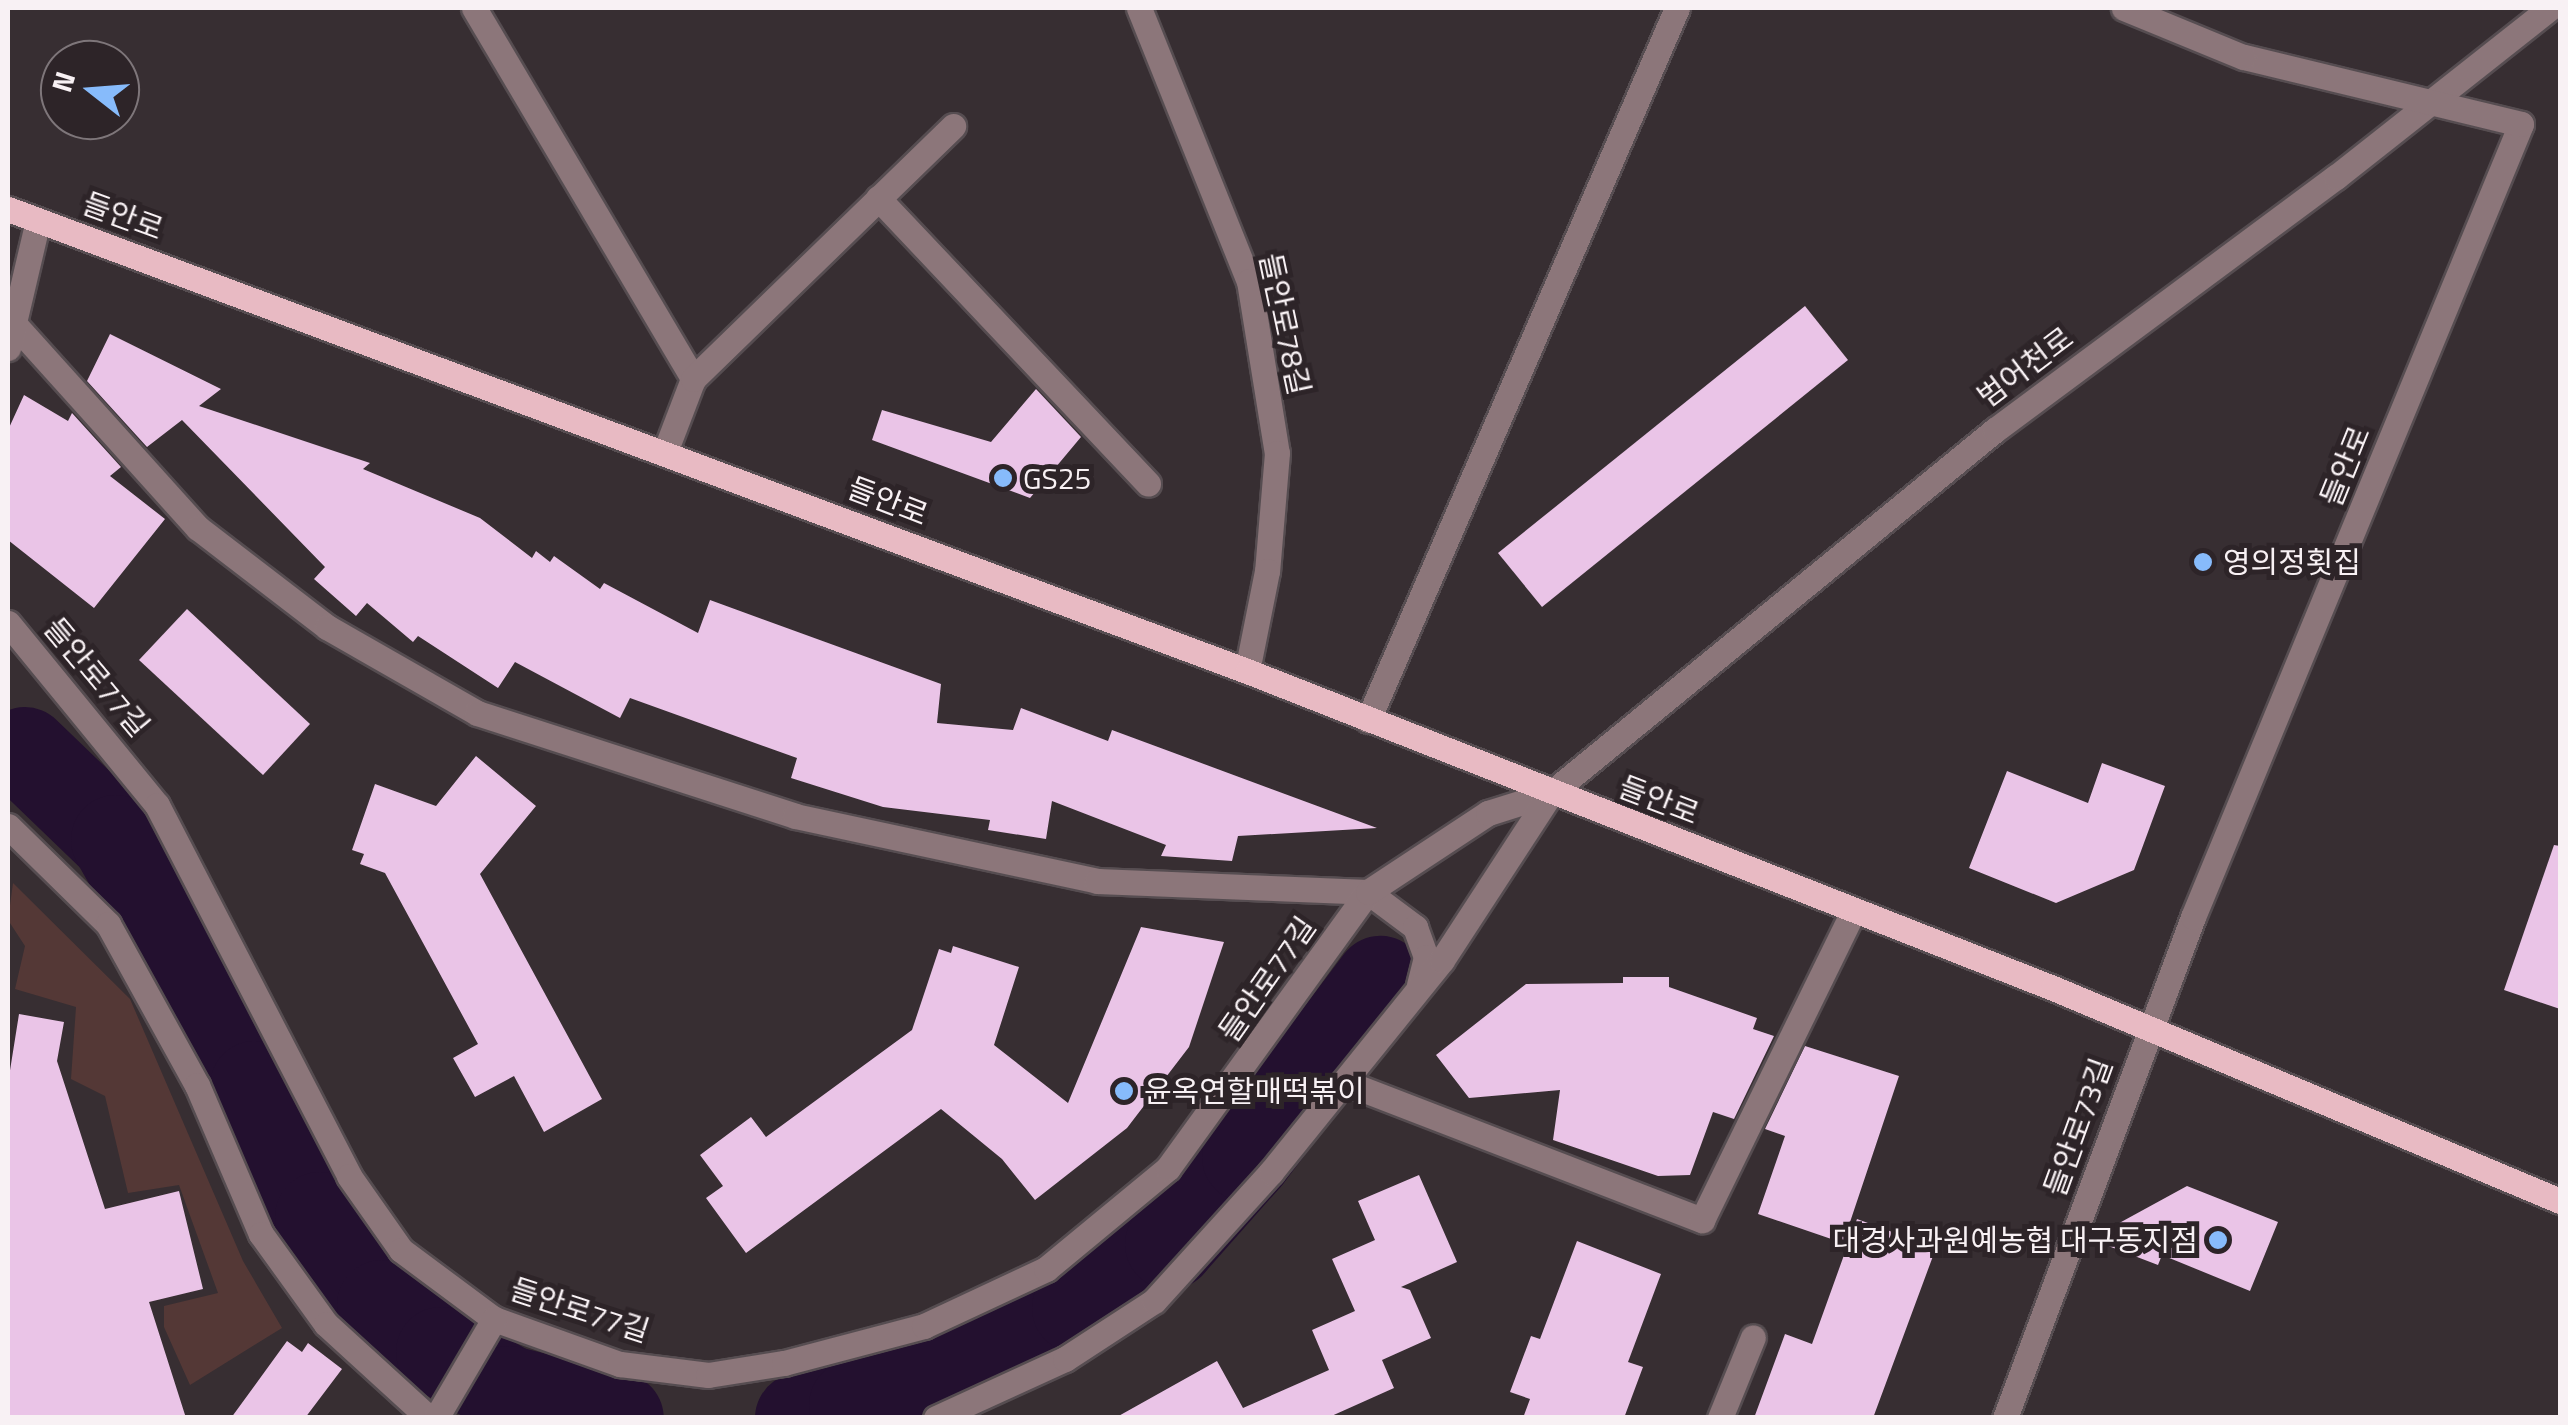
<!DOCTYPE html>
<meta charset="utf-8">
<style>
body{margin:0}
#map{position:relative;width:2568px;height:1425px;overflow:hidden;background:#372e32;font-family:"Titillium Web","Noto Sans KR",sans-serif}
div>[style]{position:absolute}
.green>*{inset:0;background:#543836}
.river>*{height:90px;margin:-45px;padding:0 45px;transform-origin:45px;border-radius:45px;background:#23102f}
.building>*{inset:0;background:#eac4e7}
.roads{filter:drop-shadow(2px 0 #564d51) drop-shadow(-2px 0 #564d51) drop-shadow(0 2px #564d51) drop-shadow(0 -2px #564d51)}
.minor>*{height:25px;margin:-12.5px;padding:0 12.5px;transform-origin:12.5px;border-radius:12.5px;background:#8c767a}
.major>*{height:25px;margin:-12.5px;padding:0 12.5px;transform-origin:12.5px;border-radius:12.5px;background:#e8bac3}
.dots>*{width:28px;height:28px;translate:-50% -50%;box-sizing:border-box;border:5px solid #2d2428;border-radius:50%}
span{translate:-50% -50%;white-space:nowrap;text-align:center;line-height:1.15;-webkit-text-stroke:10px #2d2428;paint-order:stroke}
.street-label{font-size:30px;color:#f8f1f4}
.poi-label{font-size:30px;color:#f8f1f4}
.left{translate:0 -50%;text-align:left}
.right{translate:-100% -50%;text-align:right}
.frame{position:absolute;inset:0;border:10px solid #f8f1f4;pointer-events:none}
.north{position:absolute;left:40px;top:40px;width:100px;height:100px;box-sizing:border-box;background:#2d2428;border:2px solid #7e767a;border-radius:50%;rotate:287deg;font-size:28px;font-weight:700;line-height:40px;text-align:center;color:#f8f1f4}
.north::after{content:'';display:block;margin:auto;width:35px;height:45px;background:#87bbfb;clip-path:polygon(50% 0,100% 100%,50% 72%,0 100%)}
</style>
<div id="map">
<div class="green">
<div style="clip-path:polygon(13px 883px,130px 999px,243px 1261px,282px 1328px,190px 1385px,164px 1327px,164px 1306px,218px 1293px,179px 1185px,128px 1193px,105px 1096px,71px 1079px,76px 1007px,15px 989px,25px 946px,8px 920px)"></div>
</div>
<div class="river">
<div style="left:25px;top:752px;width:127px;rotate:44deg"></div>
<div style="left:116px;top:840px;width:283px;rotate:60.5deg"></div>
<div style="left:255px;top:1086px;width:146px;rotate:63.6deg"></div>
<div style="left:320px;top:1217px;width:108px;rotate:54.8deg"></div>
<div style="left:382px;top:1305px;width:75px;rotate:38.5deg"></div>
<div style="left:441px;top:1352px;width:78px;rotate:29.8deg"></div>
<div style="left:509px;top:1391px;width:113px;rotate:13.8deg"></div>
<div style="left:800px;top:1418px;width:56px;rotate:-13.5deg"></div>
<div style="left:854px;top:1405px;width:243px;rotate:-23.5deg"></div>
<div style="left:1077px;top:1308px;width:113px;rotate:-34.5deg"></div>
<div style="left:1170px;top:1244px;width:116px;rotate:-48.5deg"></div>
<div style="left:1247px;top:1157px;width:221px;rotate:-52.9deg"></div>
</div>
<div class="building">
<div style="clip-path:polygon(1805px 306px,1848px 360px,1542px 607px,1498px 553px)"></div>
<div style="clip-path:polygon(110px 334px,221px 389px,199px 406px,370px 463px,363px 469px,480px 518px,532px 558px,536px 551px,550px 562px,554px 556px,600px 589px,604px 583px,698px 633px,710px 600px,941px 684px,937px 723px,1013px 730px,1021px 708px,1108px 741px,1112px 730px,1377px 828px,1238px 836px,1232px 861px,1161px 856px,1166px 845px,1052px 801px,1046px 839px,988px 830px,990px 820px,883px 807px,791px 778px,797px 758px,630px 698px,620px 718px,515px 662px,498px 688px,418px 636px,413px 642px,367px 603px,356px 616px,314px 579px,325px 567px,182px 420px,147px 447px,87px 381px)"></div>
<div style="clip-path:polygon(1036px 389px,1081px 437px,1030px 498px,872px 440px,882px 410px,991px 442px)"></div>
<div style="clip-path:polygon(24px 395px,68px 421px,72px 413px,121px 467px,110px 476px,165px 519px,94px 608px,8px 540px,8px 430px)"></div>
<div style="clip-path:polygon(187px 609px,310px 724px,263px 775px,139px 660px)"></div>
<div style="clip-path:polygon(476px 756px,536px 806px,480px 874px,602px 1099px,544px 1132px,514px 1076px,475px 1097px,453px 1058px,478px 1044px,385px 873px,360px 864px,364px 854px,352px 850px,375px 784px,436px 806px)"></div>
<div style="clip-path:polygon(2102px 763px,2165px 786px,2134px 870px,2056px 903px,1969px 868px,2007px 771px,2088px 803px)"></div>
<div style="clip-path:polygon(2554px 845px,2560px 846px,2560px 1009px,2504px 990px)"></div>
<div style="clip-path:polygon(1141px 927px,1224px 942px,1189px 1047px,1127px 1128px,1035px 1200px,1002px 1159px,941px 1109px,746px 1253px,706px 1198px,723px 1186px,700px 1155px,751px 1117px,766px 1137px,912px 1030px,939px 949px,951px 953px,953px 946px,1019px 967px,994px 1045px,1068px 1103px)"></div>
<div style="clip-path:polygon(1623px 977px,1669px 977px,1669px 987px,1757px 1018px,1753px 1029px,1774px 1036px,1734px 1119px,1713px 1112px,1690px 1175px,1658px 1176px,1553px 1140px,1560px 1090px,1469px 1098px,1436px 1055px,1526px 984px,1623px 983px)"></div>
<div style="clip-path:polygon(19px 1014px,64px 1022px,57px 1061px,105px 1209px,179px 1191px,203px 1289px,149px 1302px,186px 1418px,8px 1418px,8px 1083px)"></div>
<div style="clip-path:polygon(1805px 1046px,1899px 1076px,1843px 1243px,1758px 1214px,1785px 1136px,1765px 1129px)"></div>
<div style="clip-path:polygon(1419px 1175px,1457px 1262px,1401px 1287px,1410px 1290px,1431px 1338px,1382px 1360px,1394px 1388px,1327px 1418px,1115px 1418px,1217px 1361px,1243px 1408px,1329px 1370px,1312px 1330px,1355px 1311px,1332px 1259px,1375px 1240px,1358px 1201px)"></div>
<div style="clip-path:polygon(2187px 1186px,2278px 1222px,2250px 1291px,2162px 1255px,2158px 1265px,2090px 1239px)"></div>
<div style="clip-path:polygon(1857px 1219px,1936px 1248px,1873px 1418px,1754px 1418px,1785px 1334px,1812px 1344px)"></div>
<div style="clip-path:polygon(1577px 1241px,1661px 1274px,1628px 1362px,1643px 1367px,1624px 1418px,1523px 1418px,1530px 1399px,1510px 1392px,1531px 1336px,1540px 1339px)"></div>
<div style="clip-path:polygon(287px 1341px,302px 1352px,308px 1343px,342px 1369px,305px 1418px,231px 1418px)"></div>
</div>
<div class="roads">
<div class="minor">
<div style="left:474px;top:8px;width:431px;rotate:59.4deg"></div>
<div style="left:693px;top:379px;width:78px;rotate:111deg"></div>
<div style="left:1139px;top:8px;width:294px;rotate:68.1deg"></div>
<div style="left:1249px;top:281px;width:174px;rotate:80.8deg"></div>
<div style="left:1277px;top:453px;width:118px;rotate:94.8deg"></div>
<div style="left:1267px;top:571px;width:102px;rotate:101.3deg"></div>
<div style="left:878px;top:198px;width:393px;rotate:46.6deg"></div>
<div style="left:15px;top:325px;width:273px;rotate:48deg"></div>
<div style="left:198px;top:528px;width:163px;rotate:37.5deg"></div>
<div style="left:327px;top:627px;width:173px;rotate:29.8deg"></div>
<div style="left:477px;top:713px;width:334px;rotate:17.9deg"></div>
<div style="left:795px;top:816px;width:309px;rotate:12.1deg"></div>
<div style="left:1097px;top:881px;width:271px;rotate:2.3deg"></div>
<div style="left:1368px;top:892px;width:59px;rotate:36.7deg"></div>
<div style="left:1415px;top:927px;width:32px;rotate:70deg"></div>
<div style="left:1426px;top:957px;width:29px;rotate:104deg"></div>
<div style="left:8px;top:348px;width:131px;rotate:-76.8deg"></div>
<div style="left:693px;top:379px;width:363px;rotate:-44.2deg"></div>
<div style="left:8px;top:623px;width:235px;rotate:50.7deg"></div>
<div style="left:157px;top:805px;width:418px;rotate:62.6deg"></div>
<div style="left:349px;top:1176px;width:90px;rotate:54.9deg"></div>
<div style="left:401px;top:1250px;width:116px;rotate:36.6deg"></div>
<div style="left:494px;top:1319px;width:134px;rotate:19.7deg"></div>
<div style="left:620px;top:1364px;width:89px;rotate:7.1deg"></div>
<div style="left:708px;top:1375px;width:77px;rotate:-9deg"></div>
<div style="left:784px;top:1363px;width:145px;rotate:-14.8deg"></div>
<div style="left:924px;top:1326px;width:135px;rotate:-25deg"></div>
<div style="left:1046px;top:1269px;width:158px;rotate:-39.6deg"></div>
<div style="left:1168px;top:1168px;width:341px;rotate:-54.1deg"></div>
<div style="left:1368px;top:892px;width:144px;rotate:-33.4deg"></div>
<div style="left:1488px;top:813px;width:66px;rotate:-17.6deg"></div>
<div style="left:1368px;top:720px;width:776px;rotate:-66.54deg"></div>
<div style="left:8px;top:826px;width:140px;rotate:44.4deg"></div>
<div style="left:108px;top:924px;width:184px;rotate:61.1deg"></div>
<div style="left:197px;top:1085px;width:162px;rotate:66.8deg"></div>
<div style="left:261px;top:1234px;width:111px;rotate:54.2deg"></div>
<div style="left:326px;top:1324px;width:139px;rotate:42.4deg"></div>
<div style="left:1344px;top:1082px;width:384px;rotate:21.1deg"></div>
<div style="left:1702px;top:1220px;width:345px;rotate:-63.9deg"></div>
<div style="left:436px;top:1418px;width:115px;rotate:-59.6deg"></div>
<div style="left:936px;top:1418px;width:142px;rotate:-24.6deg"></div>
<div style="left:1065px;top:1359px;width:106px;rotate:-33.1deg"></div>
<div style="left:1154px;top:1301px;width:174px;rotate:-47.8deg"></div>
<div style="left:1271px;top:1172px;width:272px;rotate:-51.1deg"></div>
<div style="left:1442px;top:960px;width:199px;rotate:-56.9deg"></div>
<div style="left:1551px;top:793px;width:574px;rotate:-39.27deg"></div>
<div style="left:1995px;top:430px;width:425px;rotate:-36.6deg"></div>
<div style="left:2336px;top:177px;width:273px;rotate:-38.3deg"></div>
<div style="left:1720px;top:1418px;width:87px;rotate:-67.8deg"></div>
<div style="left:2005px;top:1418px;width:535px;rotate:-69.43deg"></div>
<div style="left:2193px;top:917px;width:858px;rotate:-67.53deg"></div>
<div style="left:2521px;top:124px;width:286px;rotate:-166.4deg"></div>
<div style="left:2243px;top:57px;width:129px;rotate:-157.6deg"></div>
</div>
<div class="major">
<div style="left:8px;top:209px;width:1322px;rotate:20.45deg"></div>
<div style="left:1247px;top:671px;width:866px;rotate:21.47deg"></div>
<div style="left:2053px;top:988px;width:550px;rotate:22.79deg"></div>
</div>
</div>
<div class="dots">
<div style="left:1003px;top:478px;background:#87bbfb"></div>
<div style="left:2203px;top:562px;background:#87bbfb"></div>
<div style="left:1124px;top:1091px;background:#87bbfb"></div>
<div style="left:2218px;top:1240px;background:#87bbfb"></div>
</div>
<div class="street-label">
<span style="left:123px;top:216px;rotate:20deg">들안로</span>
<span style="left:1285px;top:324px;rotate:78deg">들안로78길</span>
<span style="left:2025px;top:367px;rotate:-37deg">범어천로</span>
<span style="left:2345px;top:466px;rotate:-68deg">들안로</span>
<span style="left:888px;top:501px;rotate:21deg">들안로</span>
<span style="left:97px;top:677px;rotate:50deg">들안로77길</span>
<span style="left:1659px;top:800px;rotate:21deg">들안로</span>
<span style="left:1267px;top:979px;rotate:-55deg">들안로77길</span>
<span style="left:2078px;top:1127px;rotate:-70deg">들안로73길</span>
<span style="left:580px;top:1310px;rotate:18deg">들안로77길</span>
</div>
<div class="poi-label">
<span class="left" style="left:1023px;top:478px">GS25</span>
<span class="left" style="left:2223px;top:562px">영의정횟집</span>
<span class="left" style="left:1144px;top:1091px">윤옥연할매떡볶이</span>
<span class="right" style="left:2198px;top:1240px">대경사과원예농협 대구동지점</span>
</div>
<div class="frame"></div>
<div class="north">N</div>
</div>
